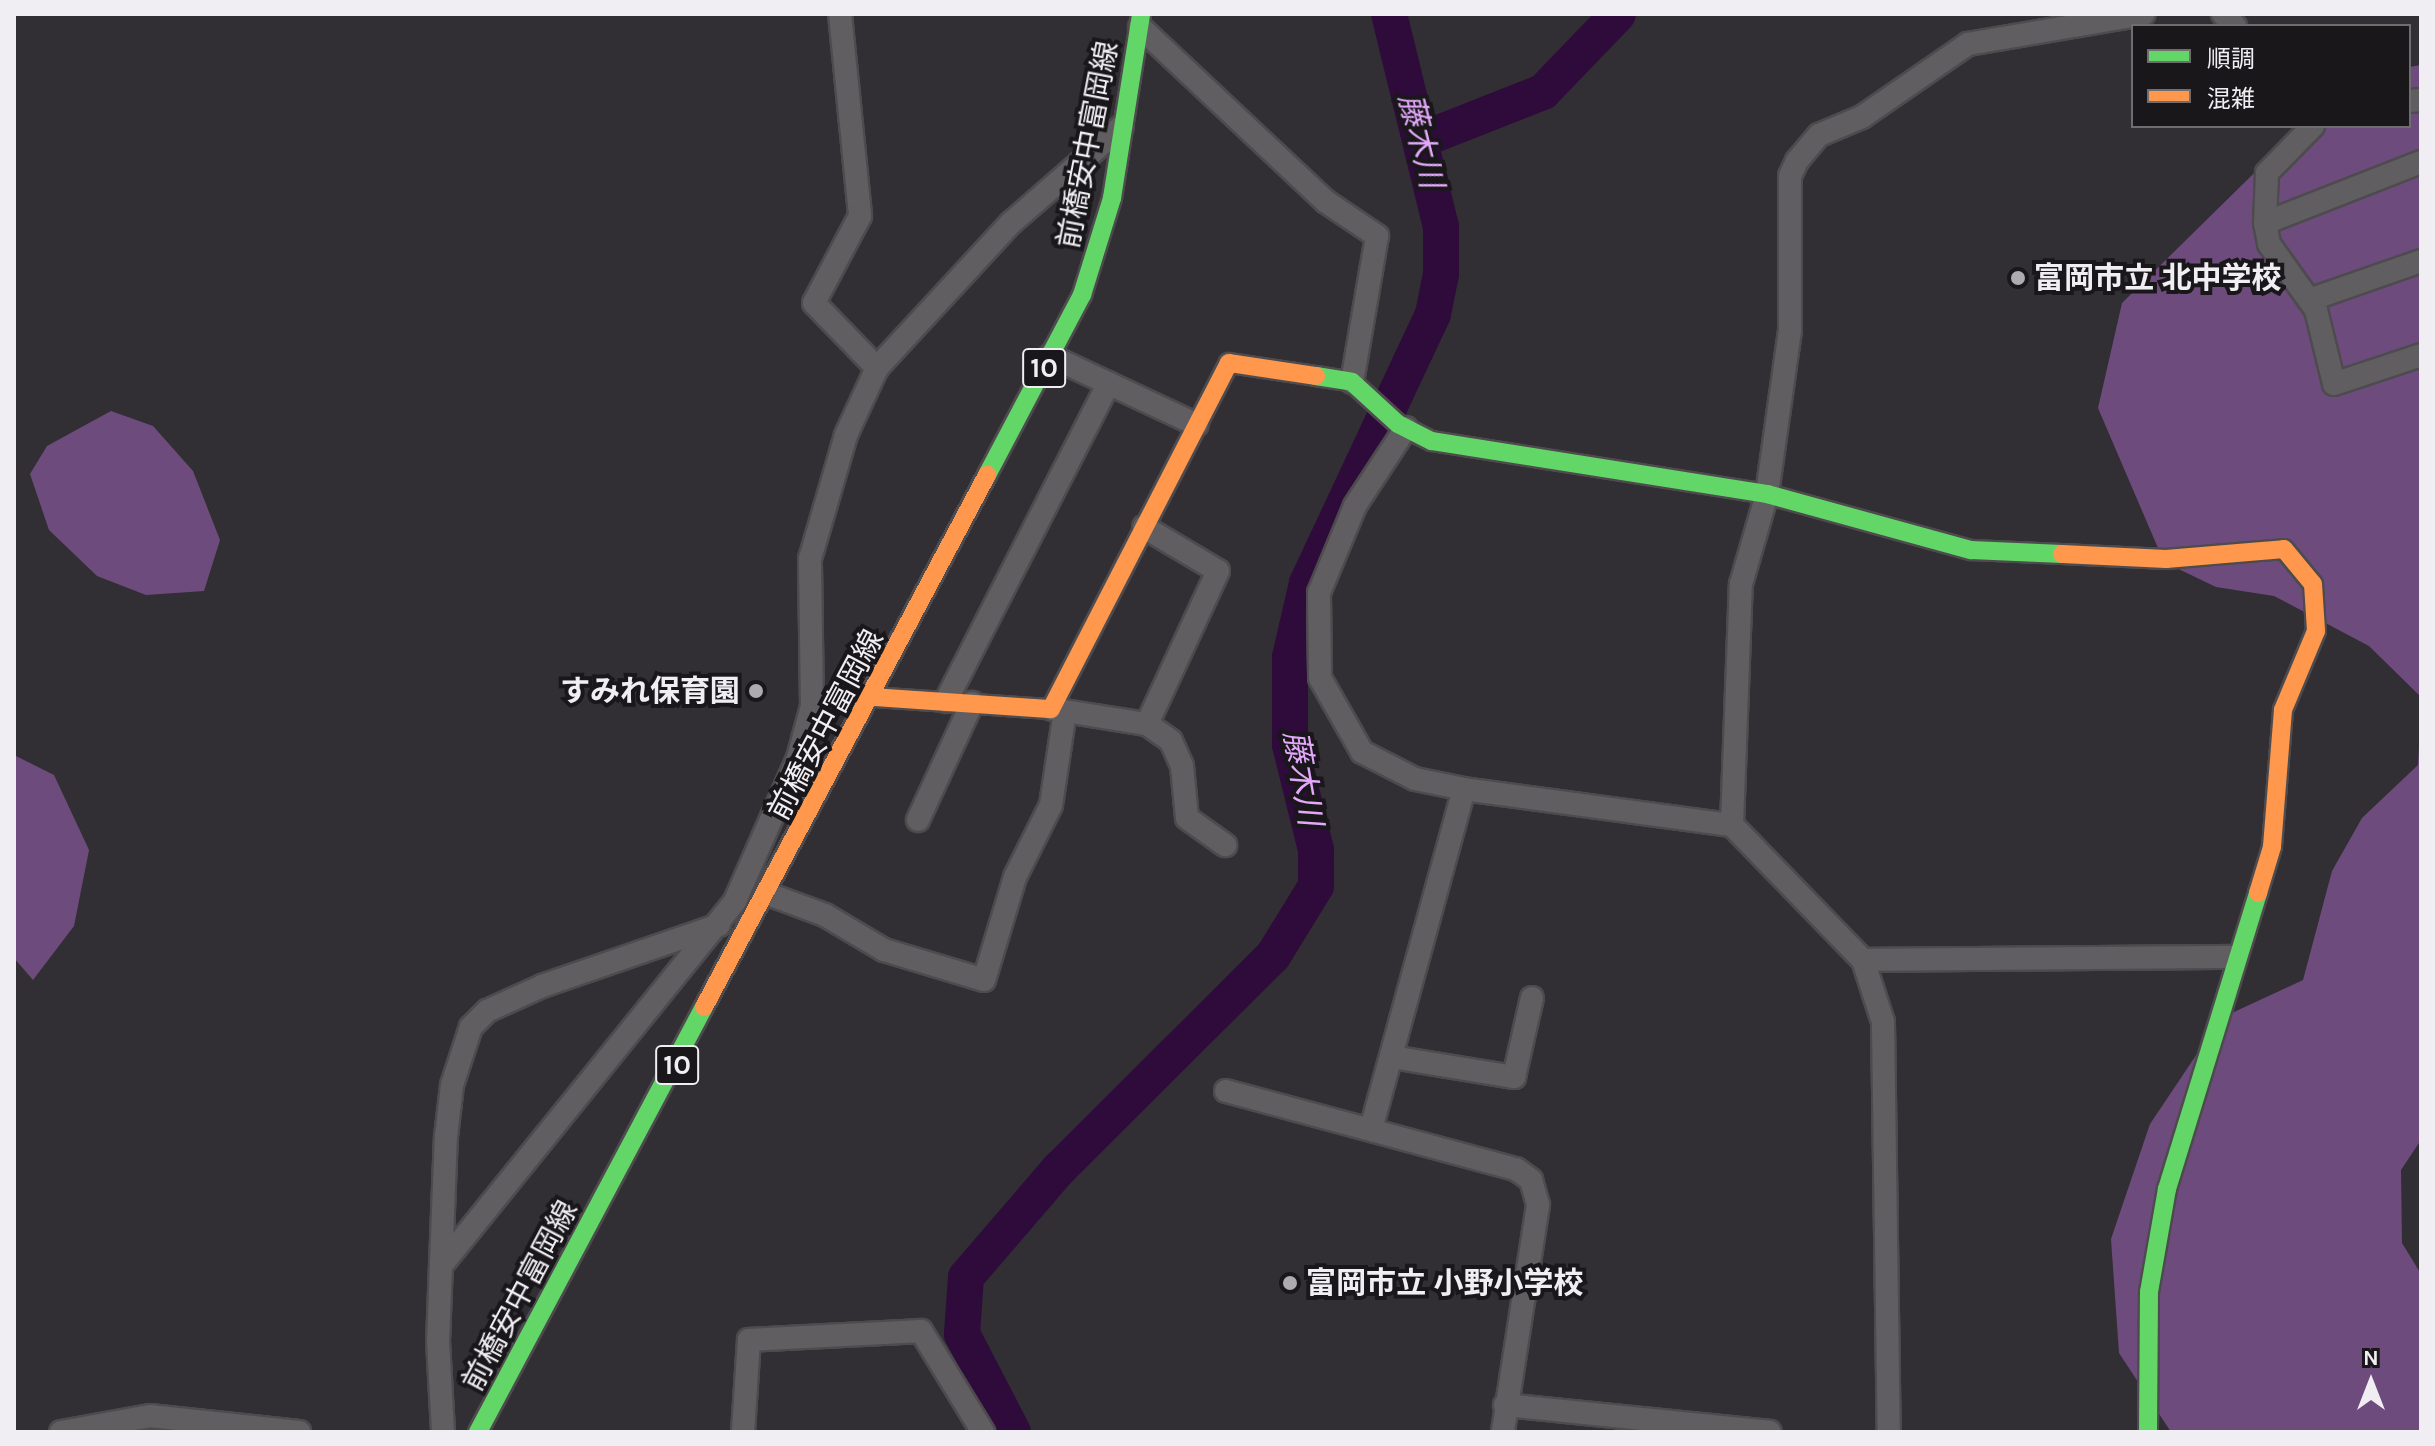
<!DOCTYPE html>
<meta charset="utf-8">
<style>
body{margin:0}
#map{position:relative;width:2435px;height:1446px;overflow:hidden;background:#312f33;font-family:Karla,"Noto Sans JP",sans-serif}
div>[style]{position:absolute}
.forest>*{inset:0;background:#6e4b7d}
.river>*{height:36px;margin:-18px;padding:0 18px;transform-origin:18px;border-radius:18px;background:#2e0b3b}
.roads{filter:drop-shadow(2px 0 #4d4b4e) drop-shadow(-2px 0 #4d4b4e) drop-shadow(0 2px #4d4b4e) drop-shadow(0 -2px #4d4b4e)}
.street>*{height:22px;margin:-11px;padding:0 11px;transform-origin:11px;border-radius:11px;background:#605e61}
.fast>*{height:18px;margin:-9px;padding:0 9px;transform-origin:9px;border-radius:9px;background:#63d668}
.slow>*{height:18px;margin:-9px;padding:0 9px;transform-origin:9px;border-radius:9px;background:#ff974d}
.dots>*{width:22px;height:22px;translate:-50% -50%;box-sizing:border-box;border:4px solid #19171a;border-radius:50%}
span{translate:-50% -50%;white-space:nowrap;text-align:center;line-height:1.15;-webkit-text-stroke:8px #19171a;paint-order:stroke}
.shield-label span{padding:2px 6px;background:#19171a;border:2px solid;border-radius:6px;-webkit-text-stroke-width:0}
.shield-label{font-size:28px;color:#f0eef2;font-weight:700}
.street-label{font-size:30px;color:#f0eef2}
.poi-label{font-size:30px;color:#f0eef2;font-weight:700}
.left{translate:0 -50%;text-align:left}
.right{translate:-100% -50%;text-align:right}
.water-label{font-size:32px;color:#e3a8fb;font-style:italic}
.frame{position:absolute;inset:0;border:16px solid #f0eef2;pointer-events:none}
.legend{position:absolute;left:2131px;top:24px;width:280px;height:104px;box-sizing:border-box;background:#19171a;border:2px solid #6f6d70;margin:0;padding:10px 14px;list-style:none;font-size:24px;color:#f0eef2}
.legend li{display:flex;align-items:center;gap:16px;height:40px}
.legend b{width:40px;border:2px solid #6f6d70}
.north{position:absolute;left:2331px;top:1342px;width:80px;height:80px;-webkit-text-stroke:6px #19171a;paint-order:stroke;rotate:0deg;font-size:22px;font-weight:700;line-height:32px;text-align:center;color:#f0eef2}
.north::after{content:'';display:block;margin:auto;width:28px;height:36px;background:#f0eef2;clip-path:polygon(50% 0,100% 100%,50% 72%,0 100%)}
</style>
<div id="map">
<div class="forest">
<div style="clip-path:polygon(2421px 65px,2421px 697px,2369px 646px,2274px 596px,2216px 587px,2164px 562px,2098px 408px,2122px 303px,2302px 126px,2409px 126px,2409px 67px)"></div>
<div style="clip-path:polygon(111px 411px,153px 426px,193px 471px,220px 540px,204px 591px,146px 595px,97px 576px,49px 530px,30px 474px,47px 446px)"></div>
<div style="clip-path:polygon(2421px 706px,2421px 1140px,2401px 1170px,2402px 1243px,2421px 1274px,2421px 1432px,2171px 1432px,2119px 1353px,2111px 1239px,2150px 1124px,2221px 1018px,2303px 980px,2332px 871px,2362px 818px,2418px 765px)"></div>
<div style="clip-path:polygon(14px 755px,54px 775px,89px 850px,74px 926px,33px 980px,14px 958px)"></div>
</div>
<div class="river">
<div style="left:1421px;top:140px;width:131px;rotate:-21.5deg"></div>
<div style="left:1543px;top:92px;width:108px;rotate:-46.1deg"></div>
<div style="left:1013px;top:1432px;width:110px;rotate:-117.5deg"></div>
<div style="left:962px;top:1334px;width:57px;rotate:-86deg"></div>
<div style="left:966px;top:1277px;width:143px;rotate:-49.3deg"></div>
<div style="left:1059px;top:1169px;width:302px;rotate:-44.9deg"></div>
<div style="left:1273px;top:956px;width:82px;rotate:-58.4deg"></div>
<div style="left:1316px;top:886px;width:36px;rotate:-90deg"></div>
<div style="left:1316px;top:850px;width:108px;rotate:-103.9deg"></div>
<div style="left:1290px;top:745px;width:88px;rotate:-90deg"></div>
<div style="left:1290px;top:657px;width:76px;rotate:-77.1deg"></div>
<div style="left:1307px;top:583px;width:297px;rotate:-64.9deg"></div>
<div style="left:1433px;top:314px;width:41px;rotate:-78.7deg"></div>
<div style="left:1441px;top:274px;width:47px;rotate:-90deg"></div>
<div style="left:1441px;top:227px;width:219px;rotate:-103.7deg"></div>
</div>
<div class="roads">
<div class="street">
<div style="left:840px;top:14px;width:203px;rotate:84.3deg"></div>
<div style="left:860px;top:216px;width:98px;rotate:117.9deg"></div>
<div style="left:814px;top:303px;width:91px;rotate:45.9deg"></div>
<div style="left:2223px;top:14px;width:17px;rotate:45deg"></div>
<div style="left:1140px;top:27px;width:254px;rotate:43.2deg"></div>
<div style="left:1325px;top:201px;width:63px;rotate:33.9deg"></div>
<div style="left:1377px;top:236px;width:148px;rotate:99.7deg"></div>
<div style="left:2409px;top:101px;width:12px;rotate:-5deg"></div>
<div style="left:2313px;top:126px;width:66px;rotate:134.4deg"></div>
<div style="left:2267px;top:173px;width:50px;rotate:92.3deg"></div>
<div style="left:2265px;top:223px;width:21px;rotate:79deg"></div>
<div style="left:2269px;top:244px;width:81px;rotate:54.5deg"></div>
<div style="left:2316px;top:310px;width:76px;rotate:76.3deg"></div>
<div style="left:2334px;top:384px;width:92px;rotate:-18.4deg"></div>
<div style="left:2265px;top:223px;width:168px;rotate:-21.4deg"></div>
<div style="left:2309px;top:300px;width:119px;rotate:-19.2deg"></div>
<div style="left:1050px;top:356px;width:162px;rotate:25.1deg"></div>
<div style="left:1406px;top:428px;width:93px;rotate:123.2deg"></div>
<div style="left:1355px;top:506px;width:94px;rotate:112.5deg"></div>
<div style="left:1319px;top:593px;width:85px;rotate:89.3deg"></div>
<div style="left:1320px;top:678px;width:85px;rotate:60.4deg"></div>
<div style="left:1362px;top:752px;width:59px;rotate:27deg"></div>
<div style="left:1415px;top:779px;width:50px;rotate:11.5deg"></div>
<div style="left:1144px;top:527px;width:86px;rotate:30.7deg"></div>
<div style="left:1218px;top:571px;width:169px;rotate:114.9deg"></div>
<div style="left:946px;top:701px;width:357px;rotate:-62.9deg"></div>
<div style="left:1052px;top:709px;width:96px;rotate:9deg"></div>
<div style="left:1147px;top:724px;width:29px;rotate:35deg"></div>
<div style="left:1171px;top:741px;width:27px;rotate:66deg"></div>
<div style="left:1182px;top:766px;width:52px;rotate:84.5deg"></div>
<div style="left:1187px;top:818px;width:47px;rotate:35.4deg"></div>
<div style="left:918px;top:820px;width:129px;rotate:-65.2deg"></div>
<div style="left:1732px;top:825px;width:241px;rotate:-87.9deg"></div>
<div style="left:1741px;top:584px;width:94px;rotate:-73.9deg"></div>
<div style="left:1767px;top:494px;width:165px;rotate:-82deg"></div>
<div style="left:1790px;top:331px;width:155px;rotate:-90deg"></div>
<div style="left:1790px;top:176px;width:17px;rotate:-65deg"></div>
<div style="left:1797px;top:161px;width:34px;rotate:-50deg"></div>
<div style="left:1819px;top:135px;width:47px;rotate:-22.7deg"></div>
<div style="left:1862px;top:117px;width:129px;rotate:-34.6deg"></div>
<div style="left:1968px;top:44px;width:178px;rotate:-9.7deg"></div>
<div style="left:768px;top:894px;width:61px;rotate:20.2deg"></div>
<div style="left:825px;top:915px;width:69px;rotate:30.7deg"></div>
<div style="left:884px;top:950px;width:104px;rotate:16.7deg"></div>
<div style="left:984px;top:980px;width:108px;rotate:-73.2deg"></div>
<div style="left:1015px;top:877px;width:80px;rotate:-63.4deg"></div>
<div style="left:1051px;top:805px;width:95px;rotate:-81.5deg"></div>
<div style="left:1863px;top:960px;width:373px;rotate:-0.5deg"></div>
<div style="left:1392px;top:1057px;width:124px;rotate:9.3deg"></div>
<div style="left:1514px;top:1077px;width:81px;rotate:-77.2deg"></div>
<div style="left:1226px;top:1091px;width:300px;rotate:15.1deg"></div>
<div style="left:1516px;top:1169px;width:19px;rotate:36deg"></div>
<div style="left:1531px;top:1180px;width:26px;rotate:74deg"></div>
<div style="left:1538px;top:1205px;width:230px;rotate:98.8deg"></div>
<div style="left:1371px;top:1129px;width:352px;rotate:-74.7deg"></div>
<div style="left:1464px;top:789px;width:270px;rotate:7.7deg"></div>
<div style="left:1732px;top:825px;width:188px;rotate:45.9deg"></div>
<div style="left:1863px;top:960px;width:65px;rotate:72.1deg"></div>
<div style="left:1883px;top:1022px;width:410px;rotate:89.2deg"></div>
<div style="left:444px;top:1262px;width:464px;rotate:-51.1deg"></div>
<div style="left:735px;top:901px;width:156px;rotate:-66.2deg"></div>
<div style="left:798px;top:758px;width:54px;rotate:-74.9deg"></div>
<div style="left:812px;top:706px;width:147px;rotate:-90.8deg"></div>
<div style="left:810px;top:559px;width:129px;rotate:-73.8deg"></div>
<div style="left:846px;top:435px;width:74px;rotate:-65.2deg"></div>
<div style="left:877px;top:368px;width:197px;rotate:-47.3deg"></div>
<div style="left:1011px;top:223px;width:147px;rotate:-41.1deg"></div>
<div style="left:1505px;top:1405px;width:266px;rotate:5.8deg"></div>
<div style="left:443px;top:1431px;width:89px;rotate:-93.2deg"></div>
<div style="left:438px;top:1342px;width:205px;rotate:-87.8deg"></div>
<div style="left:446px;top:1137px;width:52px;rotate:-83.4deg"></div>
<div style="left:452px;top:1085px;width:61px;rotate:-71.9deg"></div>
<div style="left:471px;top:1027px;width:23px;rotate:-45deg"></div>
<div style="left:487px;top:1011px;width:60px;rotate:-24.4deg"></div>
<div style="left:542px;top:986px;width:187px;rotate:-19deg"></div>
<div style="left:61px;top:1432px;width:90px;rotate:-10.2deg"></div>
<div style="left:150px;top:1416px;width:150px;rotate:6.1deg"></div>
<div style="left:743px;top:1432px;width:92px;rotate:-86.3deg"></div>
<div style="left:749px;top:1340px;width:172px;rotate:-3deg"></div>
<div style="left:921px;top:1331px;width:119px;rotate:58.5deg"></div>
</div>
<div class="fast">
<div style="left:1316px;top:376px;width:36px;rotate:9deg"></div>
<div style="left:1352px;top:382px;width:62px;rotate:42.4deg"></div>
<div style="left:1398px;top:424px;width:38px;rotate:27deg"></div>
<div style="left:1432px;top:441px;width:339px;rotate:9deg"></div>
<div style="left:1767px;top:494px;width:212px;rotate:15.4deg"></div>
<div style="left:1971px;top:550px;width:91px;rotate:2.5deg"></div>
<div style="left:987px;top:475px;width:204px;rotate:-62.2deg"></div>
<div style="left:1082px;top:295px;width:102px;rotate:-72.8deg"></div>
<div style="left:1112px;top:198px;width:186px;rotate:-81deg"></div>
<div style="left:478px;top:1432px;width:481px;rotate:-62deg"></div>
<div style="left:2148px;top:1432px;width:140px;rotate:-89.6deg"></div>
<div style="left:2149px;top:1292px;width:105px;rotate:-80.1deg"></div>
<div style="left:2167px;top:1189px;width:310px;rotate:-72.9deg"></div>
</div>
<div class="slow">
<div style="left:2062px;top:554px;width:104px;rotate:2.8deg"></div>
<div style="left:2166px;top:559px;width:118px;rotate:-4.8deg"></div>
<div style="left:2284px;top:549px;width:45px;rotate:50.4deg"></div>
<div style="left:2313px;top:584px;width:47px;rotate:86.3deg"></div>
<div style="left:2316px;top:631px;width:86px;rotate:112.7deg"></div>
<div style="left:2283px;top:710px;width:137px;rotate:94.6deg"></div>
<div style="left:2272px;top:847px;width:48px;rotate:106.9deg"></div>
<div style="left:873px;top:697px;width:178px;rotate:3.9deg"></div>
<div style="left:1051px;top:709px;width:389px;rotate:-62.8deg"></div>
<div style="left:1229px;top:363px;width:88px;rotate:8.5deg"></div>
<div style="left:704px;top:1007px;width:603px;rotate:-61.99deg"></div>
</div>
</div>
<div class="dots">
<div style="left:2018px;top:278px;background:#adabaf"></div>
<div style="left:756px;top:691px;background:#adabaf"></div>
<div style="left:1290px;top:1283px;background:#adabaf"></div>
</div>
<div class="shield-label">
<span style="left:1044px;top:368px">10</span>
<span style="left:677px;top:1065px">10</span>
</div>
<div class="street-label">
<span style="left:1088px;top:145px;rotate:-79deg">前橋安中富岡線</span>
<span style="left:826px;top:725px;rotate:-62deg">前橋安中富岡線</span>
<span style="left:520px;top:1296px;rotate:-62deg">前橋安中富岡線</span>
</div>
<div class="poi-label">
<span class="left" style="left:2034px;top:278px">富岡市立 北中学校</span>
<span class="right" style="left:740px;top:691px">すみれ保育園</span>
<span class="left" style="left:1306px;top:1283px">富岡市立 小野小学校</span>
</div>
<div class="water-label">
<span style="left:1420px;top:141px;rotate:76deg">藤木川</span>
<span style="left:1302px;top:778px;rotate:80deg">藤木川</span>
</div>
<div class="frame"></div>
<ul class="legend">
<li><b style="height:10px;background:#63d668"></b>順調</li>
<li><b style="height:10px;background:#ff974d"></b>混雑</li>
</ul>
<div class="north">N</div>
</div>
